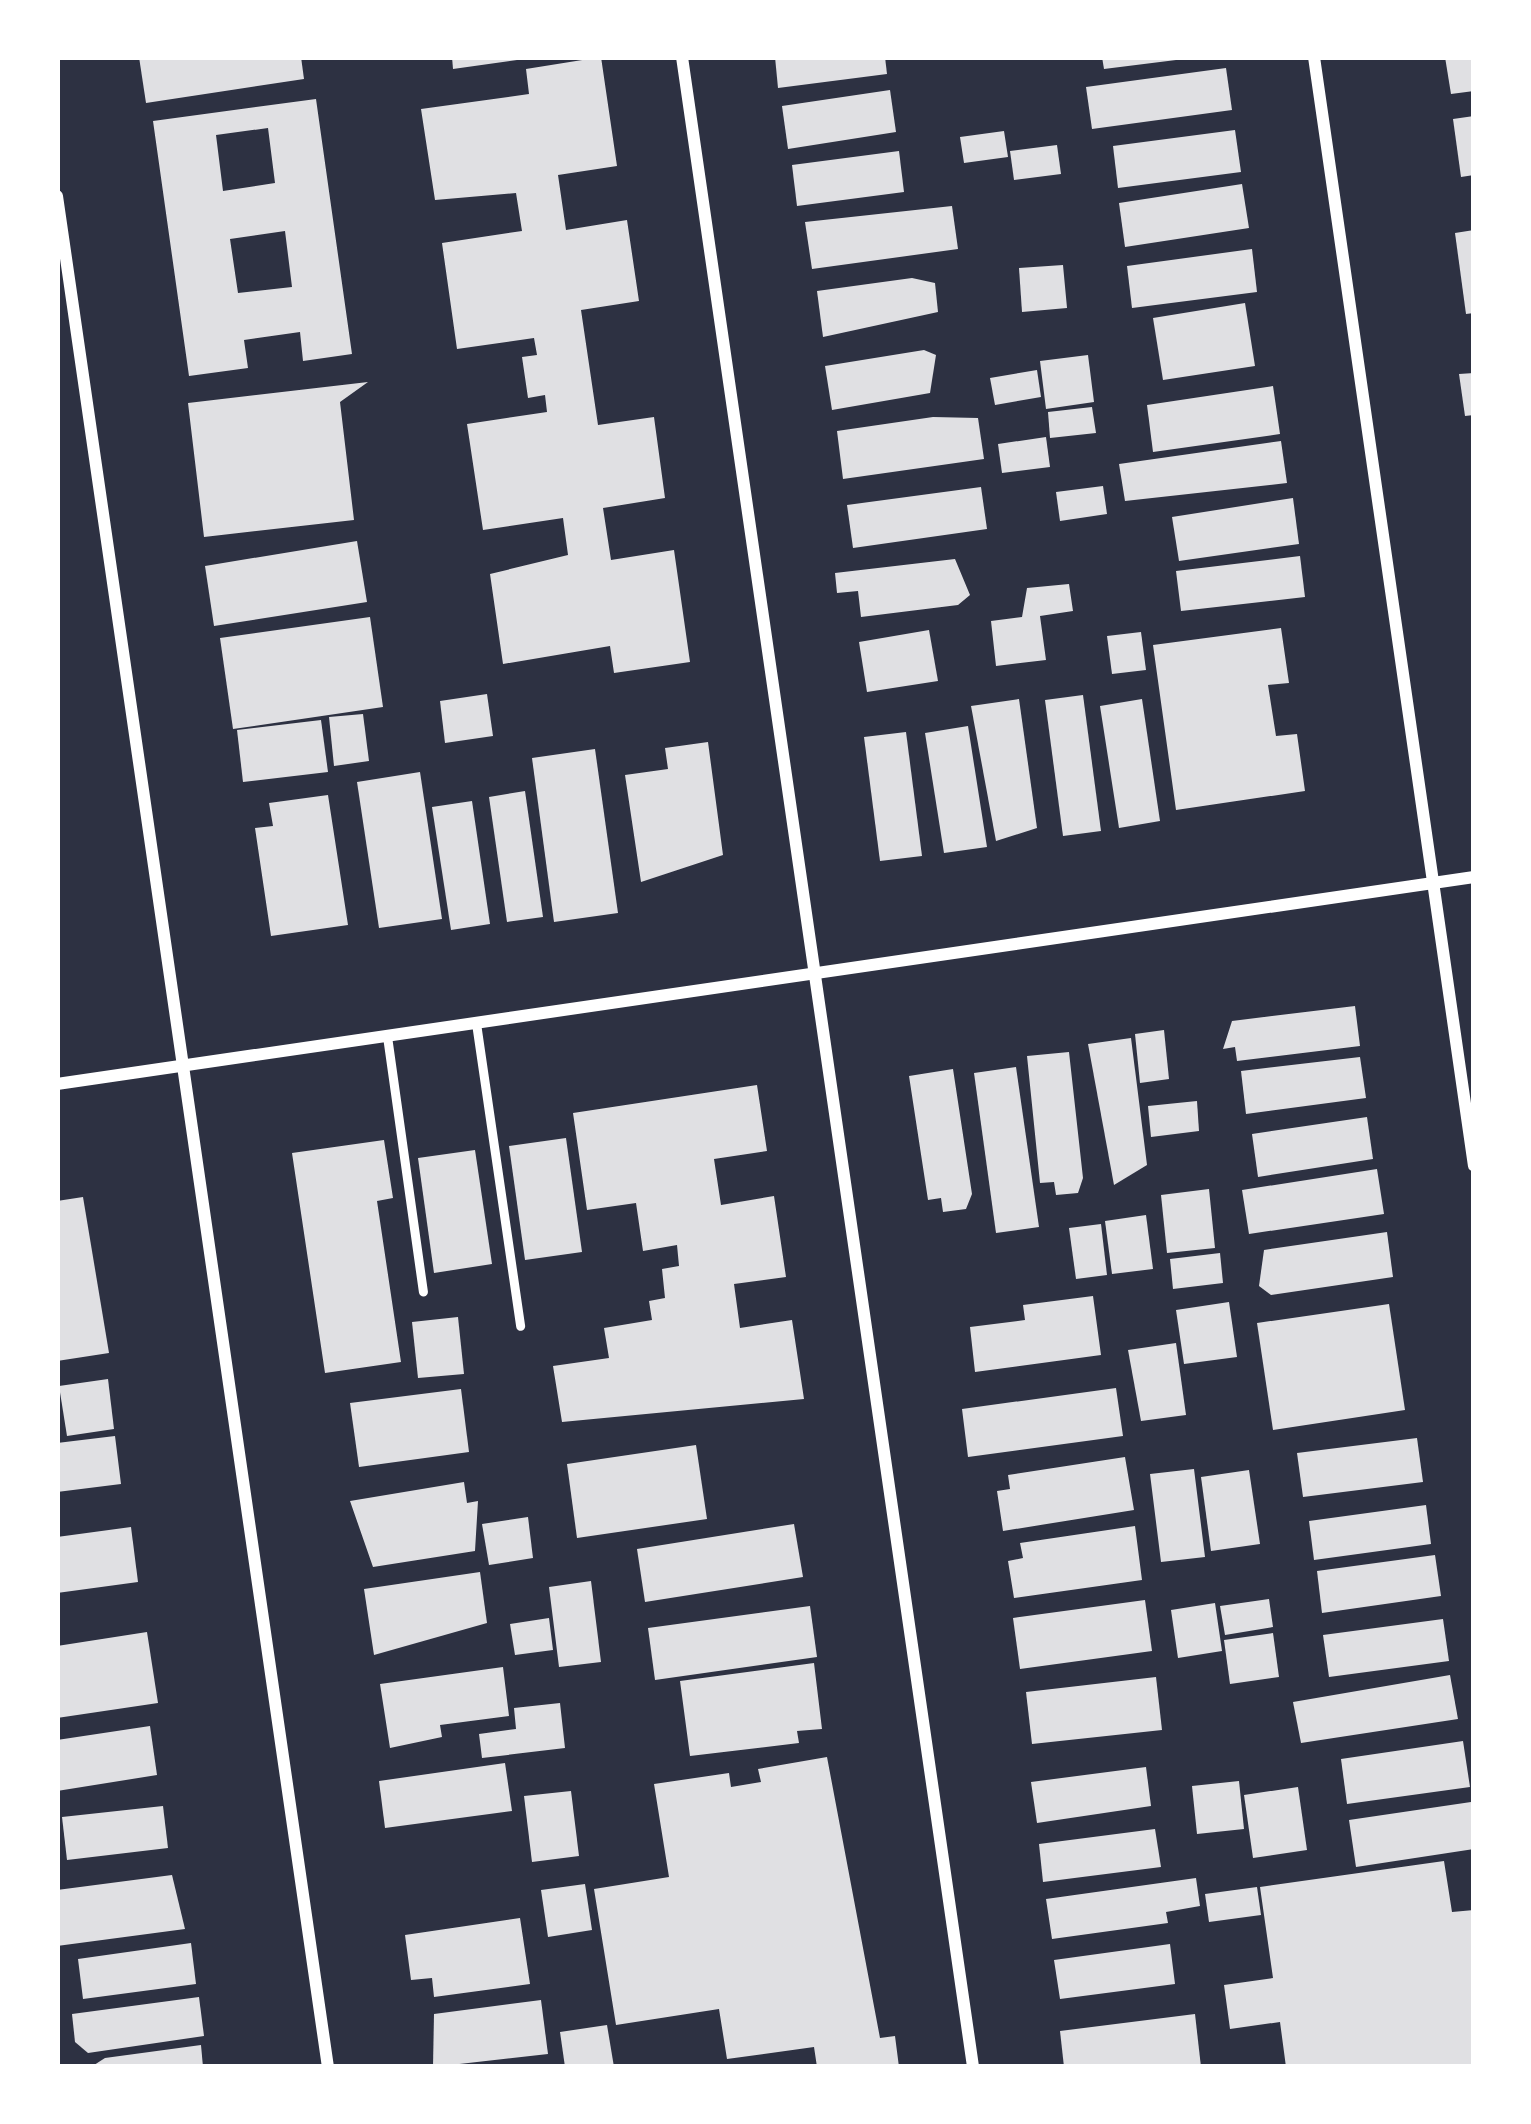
<!DOCTYPE html>
<style>
body{margin:0}
#map{position:relative;width:1531px;height:2124px;overflow:hidden;background:#2d3142;font-family:Merriweather,serif}
div>[style]{position:absolute}
.building>*{inset:0;background:#e0e0e3}
.service>*{height:9px;margin:-4.5px;padding:0 4.5px;transform-origin:4.5px;border-radius:4.5px;background:#fff}
.minor>*{height:12px;margin:-6px;padding:0 6px;transform-origin:6px;border-radius:6px;background:#fff}
span{translate:-50% -50%;white-space:nowrap;text-align:center;line-height:1.15;-webkit-text-stroke:12px #fff;paint-order:stroke}
.frame{position:absolute;inset:0;border:60px solid #fff;pointer-events:none}
</style>
<div id="map">
<div class="building">
<div style="clip-path:polygon(139px 57px,301px 57px,304px 79px,146px 103px)"></div>
<div style="clip-path:polygon(452px 57px,517px 57px,517px 60px,453px 69px)"></div>
<div style="clip-path:polygon(601px 57px,617px 166px,558px 175px,566px 230px,627px 220px,639px 301px,581px 310px,598px 425px,654px 417px,665px 498px,603px 508px,611px 560px,674px 550px,690px 662px,614px 673px,610px 646px,503px 664px,490px 574px,568px 555px,563px 518px,483px 530px,467px 424px,547px 412px,545px 395px,528px 398px,522px 357px,537px 355px,534px 338px,457px 349px,442px 243px,522px 231px,516px 193px,435px 200px,421px 109px,529px 94px,526px 69px)"></div>
<div style="clip-path:polygon(775px 57px,885px 57px,887px 74px,778px 88px)"></div>
<div style="clip-path:polygon(1102px 57px,1176px 57px,1176px 60px,1104px 69px)"></div>
<div style="clip-path:polygon(1445px 57px,1474px 57px,1474px 91px,1451px 94px)"></div>
<div style="clip-path:polygon(1226px 68px,1232px 110px,1092px 129px,1086px 87px)"></div>
<div style="clip-path:polygon(890px 90px,896px 132px,788px 149px,782px 106px)"></div>
<div style="clip-path:polygon(evenodd,316px 99px,352px 354px,303px 361px,300px 332px,244px 340px,248px 368px,189px 376px,153px 121px,316px 99px,268px 128px,275px 183px,223px 191px,216px 135px,268px 128px,316px 99px,285px 231px,292px 287px,238px 293px,230px 239px,285px 231px)"></div>
<div style="clip-path:polygon(1474px 116px,1474px 175px,1461px 177px,1453px 119px)"></div>
<div style="clip-path:polygon(1235px 130px,1241px 172px,1118px 188px,1113px 146px)"></div>
<div style="clip-path:polygon(1004px 131px,1008px 157px,964px 163px,960px 137px)"></div>
<div style="clip-path:polygon(1057px 145px,1061px 174px,1014px 180px,1010px 151px)"></div>
<div style="clip-path:polygon(899px 151px,904px 192px,797px 206px,792px 165px)"></div>
<div style="clip-path:polygon(1242px 184px,1249px 228px,1125px 247px,1119px 203px)"></div>
<div style="clip-path:polygon(952px 206px,958px 249px,812px 269px,805px 222px)"></div>
<div style="clip-path:polygon(1474px 230px,1474px 313px,1466px 314px,1455px 233px)"></div>
<div style="clip-path:polygon(1252px 249px,1257px 292px,1132px 308px,1127px 266px)"></div>
<div style="clip-path:polygon(1063px 265px,1067px 308px,1022px 312px,1019px 268px)"></div>
<div style="clip-path:polygon(912px 278px,935px 283px,938px 312px,823px 337px,817px 291px)"></div>
<div style="clip-path:polygon(1245px 303px,1255px 366px,1163px 380px,1153px 318px)"></div>
<div style="clip-path:polygon(924px 350px,936px 355px,930px 393px,832px 410px,825px 366px)"></div>
<div style="clip-path:polygon(1088px 355px,1094px 402px,1046px 409px,1040px 361px)"></div>
<div style="clip-path:polygon(1037px 370px,1041px 397px,995px 405px,990px 378px)"></div>
<div style="clip-path:polygon(1474px 373px,1474px 415px,1465px 416px,1459px 374px)"></div>
<div style="clip-path:polygon(368px 382px,340px 402px,354px 520px,204px 537px,188px 403px)"></div>
<div style="clip-path:polygon(1273px 386px,1280px 434px,1153px 452px,1147px 405px)"></div>
<div style="clip-path:polygon(1092px 407px,1096px 433px,1050px 438px,1048px 412px)"></div>
<div style="clip-path:polygon(933px 417px,978px 418px,984px 459px,843px 479px,837px 431px)"></div>
<div style="clip-path:polygon(1046px 437px,1050px 467px,1002px 473px,998px 444px)"></div>
<div style="clip-path:polygon(1281px 441px,1287px 483px,1125px 501px,1119px 464px)"></div>
<div style="clip-path:polygon(1103px 486px,1107px 514px,1060px 521px,1056px 492px)"></div>
<div style="clip-path:polygon(981px 487px,987px 529px,853px 548px,847px 505px)"></div>
<div style="clip-path:polygon(1293px 498px,1299px 544px,1179px 561px,1172px 517px)"></div>
<div style="clip-path:polygon(357px 541px,367px 602px,214px 626px,205px 566px)"></div>
<div style="clip-path:polygon(1300px 556px,1305px 597px,1181px 611px,1176px 571px)"></div>
<div style="clip-path:polygon(955px 559px,970px 595px,958px 605px,861px 617px,858px 591px,837px 593px,835px 573px)"></div>
<div style="clip-path:polygon(1069px 584px,1073px 611px,1040px 616px,1046px 660px,996px 666px,991px 621px,1022px 617px,1027px 588px)"></div>
<div style="clip-path:polygon(370px 617px,383px 707px,233px 729px,220px 638px)"></div>
<div style="clip-path:polygon(1281px 628px,1289px 683px,1268px 685px,1276px 736px,1297px 734px,1305px 791px,1176px 810px,1153px 645px)"></div>
<div style="clip-path:polygon(929px 630px,938px 681px,867px 692px,859px 642px)"></div>
<div style="clip-path:polygon(1141px 632px,1146px 670px,1112px 674px,1107px 636px)"></div>
<div style="clip-path:polygon(487px 694px,493px 736px,445px 743px,440px 701px)"></div>
<div style="clip-path:polygon(1083px 695px,1101px 831px,1063px 836px,1045px 700px)"></div>
<div style="clip-path:polygon(1019px 699px,1037px 828px,996px 841px,971px 706px)"></div>
<div style="clip-path:polygon(1142px 699px,1160px 821px,1119px 828px,1100px 706px)"></div>
<div style="clip-path:polygon(363px 714px,369px 761px,334px 766px,329px 717px)"></div>
<div style="clip-path:polygon(321px 720px,328px 772px,243px 782px,237px 730px)"></div>
<div style="clip-path:polygon(968px 726px,987px 847px,944px 853px,925px 733px)"></div>
<div style="clip-path:polygon(906px 732px,922px 856px,880px 861px,864px 737px)"></div>
<div style="clip-path:polygon(708px 742px,723px 855px,641px 882px,625px 775px,668px 769px,665px 748px)"></div>
<div style="clip-path:polygon(595px 749px,618px 913px,554px 922px,532px 758px)"></div>
<div style="clip-path:polygon(420px 772px,442px 919px,379px 928px,357px 782px)"></div>
<div style="clip-path:polygon(525px 791px,543px 917px,507px 922px,489px 797px)"></div>
<div style="clip-path:polygon(328px 795px,348px 925px,271px 936px,255px 828px,273px 826px,269px 803px)"></div>
<div style="clip-path:polygon(472px 801px,490px 924px,451px 930px,432px 807px)"></div>
<div style="clip-path:polygon(1355px 1006px,1360px 1046px,1237px 1061px,1235px 1047px,1223px 1049px,1232px 1021px)"></div>
<div style="clip-path:polygon(1164px 1030px,1169px 1079px,1140px 1083px,1135px 1034px)"></div>
<div style="clip-path:polygon(1131px 1038px,1147px 1165px,1114px 1185px,1088px 1044px)"></div>
<div style="clip-path:polygon(1069px 1052px,1083px 1178px,1078px 1193px,1056px 1195px,1054px 1182px,1040px 1183px,1027px 1056px)"></div>
<div style="clip-path:polygon(1360px 1057px,1366px 1098px,1246px 1114px,1241px 1071px)"></div>
<div style="clip-path:polygon(1016px 1067px,1039px 1227px,996px 1233px,974px 1073px)"></div>
<div style="clip-path:polygon(953px 1069px,972px 1194px,966px 1209px,943px 1212px,941px 1198px,928px 1200px,909px 1076px)"></div>
<div style="clip-path:polygon(757px 1085px,767px 1151px,714px 1159px,721px 1205px,774px 1196px,786px 1277px,734px 1284px,740px 1328px,792px 1320px,804px 1399px,562px 1422px,553px 1366px,609px 1358px,604px 1328px,652px 1320px,649px 1301px,665px 1298px,662px 1269px,679px 1266px,677px 1245px,643px 1251px,636px 1203px,587px 1210px,573px 1113px)"></div>
<div style="clip-path:polygon(1197px 1101px,1199px 1131px,1151px 1137px,1148px 1106px)"></div>
<div style="clip-path:polygon(1367px 1117px,1373px 1159px,1258px 1177px,1252px 1134px)"></div>
<div style="clip-path:polygon(566px 1138px,582px 1252px,525px 1260px,509px 1146px)"></div>
<div style="clip-path:polygon(384px 1140px,393px 1198px,377px 1201px,401px 1362px,325px 1373px,292px 1153px)"></div>
<div style="clip-path:polygon(475px 1150px,492px 1264px,434px 1273px,418px 1158px)"></div>
<div style="clip-path:polygon(1377px 1169px,1384px 1214px,1249px 1234px,1242px 1190px)"></div>
<div style="clip-path:polygon(1209px 1189px,1215px 1248px,1167px 1253px,1161px 1195px)"></div>
<div style="clip-path:polygon(83px 1197px,109px 1353px,57px 1361px,57px 1201px)"></div>
<div style="clip-path:polygon(1146px 1215px,1153px 1269px,1112px 1274px,1105px 1221px)"></div>
<div style="clip-path:polygon(1101px 1224px,1107px 1275px,1076px 1279px,1069px 1228px)"></div>
<div style="clip-path:polygon(1387px 1232px,1393px 1277px,1271px 1295px,1259px 1286px,1264px 1250px)"></div>
<div style="clip-path:polygon(1220px 1253px,1223px 1283px,1173px 1289px,1170px 1259px)"></div>
<div style="clip-path:polygon(1093px 1296px,1101px 1355px,975px 1372px,970px 1327px,1025px 1320px,1023px 1305px)"></div>
<div style="clip-path:polygon(1229px 1302px,1237px 1357px,1184px 1364px,1176px 1310px)"></div>
<div style="clip-path:polygon(1389px 1304px,1405px 1410px,1273px 1430px,1257px 1323px)"></div>
<div style="clip-path:polygon(458px 1317px,464px 1374px,418px 1378px,412px 1322px)"></div>
<div style="clip-path:polygon(1176px 1343px,1186px 1415px,1141px 1421px,1128px 1350px)"></div>
<div style="clip-path:polygon(108px 1379px,114px 1429px,67px 1436px,59px 1386px)"></div>
<div style="clip-path:polygon(1116px 1388px,1123px 1436px,968px 1457px,962px 1409px)"></div>
<div style="clip-path:polygon(461px 1389px,469px 1452px,359px 1467px,350px 1403px)"></div>
<div style="clip-path:polygon(115px 1436px,121px 1484px,57px 1492px,57px 1443px)"></div>
<div style="clip-path:polygon(1417px 1438px,1423px 1482px,1303px 1497px,1297px 1453px)"></div>
<div style="clip-path:polygon(696px 1445px,707px 1519px,577px 1538px,567px 1464px)"></div>
<div style="clip-path:polygon(1125px 1457px,1134px 1510px,1003px 1531px,997px 1491px,1010px 1489px,1008px 1475px)"></div>
<div style="clip-path:polygon(1194px 1469px,1205px 1557px,1161px 1562px,1150px 1474px)"></div>
<div style="clip-path:polygon(1249px 1470px,1260px 1544px,1211px 1551px,1201px 1477px)"></div>
<div style="clip-path:polygon(464px 1482px,467px 1503px,478px 1501px,475px 1551px,373px 1567px,350px 1501px)"></div>
<div style="clip-path:polygon(1426px 1505px,1431px 1544px,1314px 1560px,1309px 1521px)"></div>
<div style="clip-path:polygon(528px 1517px,533px 1558px,489px 1565px,482px 1524px)"></div>
<div style="clip-path:polygon(794px 1524px,803px 1577px,645px 1602px,637px 1549px)"></div>
<div style="clip-path:polygon(1135px 1526px,1142px 1580px,1014px 1598px,1008px 1561px,1023px 1558px,1020px 1543px)"></div>
<div style="clip-path:polygon(131px 1527px,138px 1582px,57px 1593px,57px 1537px)"></div>
<div style="clip-path:polygon(1435px 1555px,1441px 1596px,1322px 1613px,1317px 1571px)"></div>
<div style="clip-path:polygon(480px 1572px,487px 1623px,374px 1655px,364px 1589px)"></div>
<div style="clip-path:polygon(591px 1581px,601px 1662px,559px 1667px,549px 1587px)"></div>
<div style="clip-path:polygon(1269px 1599px,1273px 1627px,1225px 1635px,1220px 1606px)"></div>
<div style="clip-path:polygon(1145px 1600px,1152px 1651px,1020px 1669px,1013px 1618px)"></div>
<div style="clip-path:polygon(1215px 1603px,1222px 1651px,1178px 1658px,1171px 1610px)"></div>
<div style="clip-path:polygon(810px 1606px,817px 1657px,655px 1680px,648px 1628px)"></div>
<div style="clip-path:polygon(549px 1618px,553px 1650px,515px 1655px,510px 1624px)"></div>
<div style="clip-path:polygon(1443px 1619px,1449px 1661px,1329px 1677px,1323px 1635px)"></div>
<div style="clip-path:polygon(147px 1632px,158px 1703px,57px 1718px,57px 1646px)"></div>
<div style="clip-path:polygon(1273px 1633px,1279px 1677px,1230px 1684px,1224px 1640px)"></div>
<div style="clip-path:polygon(814px 1663px,822px 1729px,797px 1731px,799px 1743px,690px 1756px,680px 1681px)"></div>
<div style="clip-path:polygon(503px 1667px,509px 1716px,440px 1725px,442px 1737px,390px 1748px,380px 1684px)"></div>
<div style="clip-path:polygon(1450px 1675px,1458px 1719px,1301px 1743px,1293px 1702px)"></div>
<div style="clip-path:polygon(1156px 1677px,1162px 1730px,1032px 1744px,1026px 1692px)"></div>
<div style="clip-path:polygon(560px 1703px,565px 1748px,482px 1758px,479px 1734px,516px 1729px,514px 1708px)"></div>
<div style="clip-path:polygon(150px 1726px,157px 1775px,57px 1791px,57px 1740px)"></div>
<div style="clip-path:polygon(1463px 1741px,1470px 1787px,1347px 1804px,1341px 1759px)"></div>
<div style="clip-path:polygon(827px 1757px,880px 2038px,895px 2036px,899px 2067px,817px 2067px,814px 2047px,727px 2059px,719px 2009px,616px 2025px,594px 1889px,669px 1877px,654px 1784px,729px 1773px,731px 1787px,761px 1782px,758px 1769px)"></div>
<div style="clip-path:polygon(505px 1763px,512px 1811px,385px 1828px,379px 1781px)"></div>
<div style="clip-path:polygon(1146px 1767px,1151px 1806px,1037px 1823px,1031px 1782px)"></div>
<div style="clip-path:polygon(1239px 1781px,1244px 1829px,1197px 1834px,1192px 1786px)"></div>
<div style="clip-path:polygon(1298px 1787px,1307px 1850px,1253px 1858px,1244px 1795px)"></div>
<div style="clip-path:polygon(571px 1791px,579px 1856px,532px 1862px,524px 1796px)"></div>
<div style="clip-path:polygon(1471px 1802px,1474px 1849px,1356px 1867px,1349px 1820px)"></div>
<div style="clip-path:polygon(163px 1806px,168px 1848px,67px 1860px,62px 1817px)"></div>
<div style="clip-path:polygon(1155px 1829px,1161px 1867px,1043px 1882px,1039px 1844px)"></div>
<div style="clip-path:polygon(1444px 1861px,1452px 1912px,1474px 1910px,1474px 2067px,1286px 2067px,1280px 2022px,1230px 2029px,1224px 1985px,1273px 1978px,1260px 1887px)"></div>
<div style="clip-path:polygon(172px 1875px,185px 1929px,57px 1946px,57px 1890px)"></div>
<div style="clip-path:polygon(1196px 1878px,1200px 1906px,1166px 1912px,1168px 1923px,1052px 1939px,1046px 1899px)"></div>
<div style="clip-path:polygon(585px 1884px,592px 1930px,548px 1937px,541px 1890px)"></div>
<div style="clip-path:polygon(1257px 1887px,1261px 1915px,1209px 1922px,1205px 1894px)"></div>
<div style="clip-path:polygon(520px 1918px,530px 1984px,434px 1997px,432px 1978px,411px 1980px,405px 1935px)"></div>
<div style="clip-path:polygon(191px 1943px,196px 1984px,83px 1999px,78px 1959px)"></div>
<div style="clip-path:polygon(1170px 1944px,1175px 1984px,1060px 1999px,1054px 1960px)"></div>
<div style="clip-path:polygon(199px 1997px,204px 2036px,88px 2053px,75px 2042px,72px 2014px)"></div>
<div style="clip-path:polygon(541px 2000px,548px 2054px,433px 2067px,434px 2014px)"></div>
<div style="clip-path:polygon(1195px 2014px,1201px 2067px,1064px 2067px,1060px 2031px)"></div>
<div style="clip-path:polygon(607px 2025px,614px 2067px,565px 2067px,560px 2032px)"></div>
<div style="clip-path:polygon(201px 2045px,203px 2067px,91px 2067px,105px 2058px)"></div>
</div>
<div class="service">
<div style="left:476px;top:1023px;width:306px;rotate:81.7deg"></div>
<div style="left:387px;top:1036px;width:258px;rotate:82deg"></div>
</div>
<div class="minor">
<div style="left:682px;top:57px;width:2031px;rotate:81.76deg"></div>
<div style="left:1314px;top:57px;width:1120px;rotate:81.79deg"></div>
<div style="left:57px;top:196px;width:1891px;rotate:81.76deg"></div>
<div style="left:57px;top:1084px;width:1432px;rotate:-8.31deg"></div>
</div>
<div class="frame"></div>
</div>
